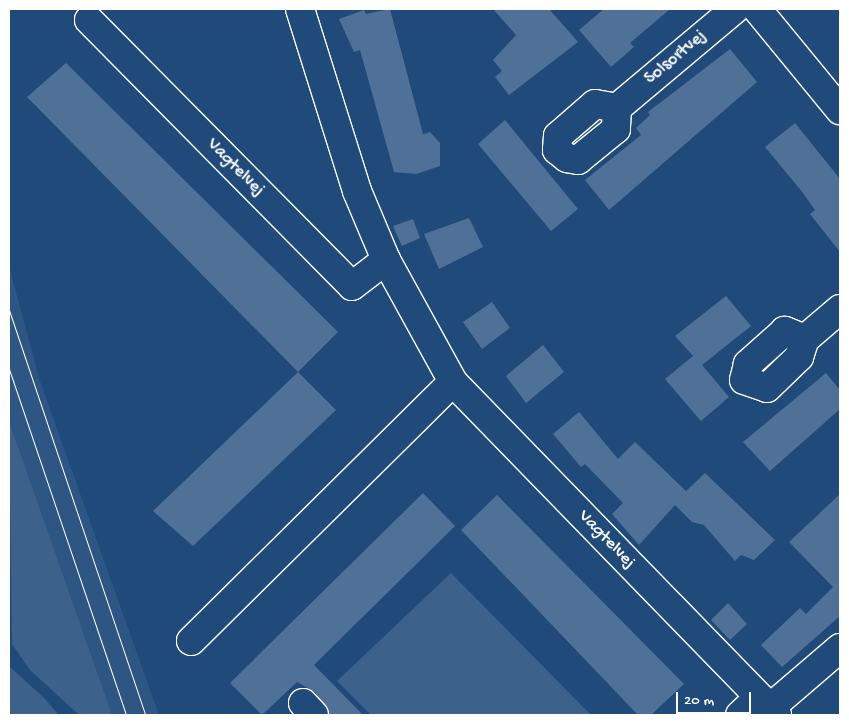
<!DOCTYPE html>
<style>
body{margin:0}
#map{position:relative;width:849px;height:724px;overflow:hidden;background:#1f4a7a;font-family:"Gochi Hand",sans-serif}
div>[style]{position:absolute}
.built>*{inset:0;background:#2e5683}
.green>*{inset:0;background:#3c618b}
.building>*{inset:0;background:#507197}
.roads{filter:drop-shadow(1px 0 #fff) drop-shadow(-1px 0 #fff) drop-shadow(0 1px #fff) drop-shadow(0 -1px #fff)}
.minor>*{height:28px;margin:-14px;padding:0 14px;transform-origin:14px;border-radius:14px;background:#1f4a7a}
.tram>*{height:1px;margin:-0.5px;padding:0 0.5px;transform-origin:0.5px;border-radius:0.5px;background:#fff}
span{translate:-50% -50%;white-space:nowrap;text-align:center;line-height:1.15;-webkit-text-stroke:4px #1f4a7a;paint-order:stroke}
.street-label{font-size:18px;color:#fff}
.frame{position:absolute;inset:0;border:10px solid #fff;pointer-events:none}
.scale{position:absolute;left:676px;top:692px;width:75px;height:22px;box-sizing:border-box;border:2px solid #fff;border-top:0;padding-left:6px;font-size:15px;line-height:18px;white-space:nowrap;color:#fff;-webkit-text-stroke:4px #1f4a7a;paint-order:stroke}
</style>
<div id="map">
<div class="built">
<div style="clip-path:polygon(9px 266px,40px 381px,159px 715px,111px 715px,9px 421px)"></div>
</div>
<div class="green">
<div style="clip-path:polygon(9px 421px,112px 715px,79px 715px,30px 670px,12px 644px)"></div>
<div style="clip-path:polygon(451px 573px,591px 715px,371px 715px,337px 681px)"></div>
<div style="clip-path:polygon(9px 666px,44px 698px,59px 715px,9px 715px)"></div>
</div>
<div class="building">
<div style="clip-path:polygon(390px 9px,423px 134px,430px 132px,440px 143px,440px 166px,416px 174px,394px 172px,360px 50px,354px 52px,339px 19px,364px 10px,366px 14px)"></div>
<div style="clip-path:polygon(493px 9px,549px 9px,578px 42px,509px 95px,495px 77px,502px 71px,493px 60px,516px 35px)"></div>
<div style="clip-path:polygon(604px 9px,670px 9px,630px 43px,634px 47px,611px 67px,579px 30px)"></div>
<div style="clip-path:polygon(730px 49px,757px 82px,609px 210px,585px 180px,641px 135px,636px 128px,650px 115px,648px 112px)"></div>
<div style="clip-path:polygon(66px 63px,338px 332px,298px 372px,27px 97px)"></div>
<div style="clip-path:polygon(505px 120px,578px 209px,551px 231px,478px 144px)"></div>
<div style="clip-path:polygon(795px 123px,840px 179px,840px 252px,810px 214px,815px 210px,803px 193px,765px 147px)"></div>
<div style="clip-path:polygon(469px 218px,483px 247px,439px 269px,424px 234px)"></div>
<div style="clip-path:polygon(413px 219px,420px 238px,402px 246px,393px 226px)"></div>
<div style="clip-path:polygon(726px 296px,751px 326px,702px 365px,729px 397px,701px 421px,665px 379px,693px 356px,675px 336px)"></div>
<div style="clip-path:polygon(492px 302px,510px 328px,482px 349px,463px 322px)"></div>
<div style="clip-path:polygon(543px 345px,564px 372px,526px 403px,506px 376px)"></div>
<div style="clip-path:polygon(298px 372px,336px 410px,193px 546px,153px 511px)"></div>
<div style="clip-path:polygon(826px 373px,840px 390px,840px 409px,770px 471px,743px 442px)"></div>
<div style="clip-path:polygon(579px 412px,618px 459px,635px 442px,686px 491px,705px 473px,775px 540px,754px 560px,741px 555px,735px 561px,704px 525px,692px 522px,675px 505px,639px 545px,612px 514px,623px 503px,585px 464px,581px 467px,553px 434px)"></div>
<div style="clip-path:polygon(423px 493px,455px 526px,314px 665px,363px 715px,329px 715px,315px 692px,297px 682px,262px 715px,230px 683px)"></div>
<div style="clip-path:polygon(840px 494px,840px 616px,782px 667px,761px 645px,800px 608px,806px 614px,833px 587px,789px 542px)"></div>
<div style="clip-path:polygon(497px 495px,684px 684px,651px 715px,638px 715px,461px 530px)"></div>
<div style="clip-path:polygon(728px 603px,747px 624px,730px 640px,711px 620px)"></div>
</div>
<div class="roads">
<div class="minor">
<div style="left:300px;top:9px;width:191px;rotate:72.6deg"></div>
<div style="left:357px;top:191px;width:75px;rotate:67.2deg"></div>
<div style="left:386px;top:260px;width:139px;rotate:61.2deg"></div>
<div style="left:453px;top:382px;width:465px;rotate:45.8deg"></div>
<div style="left:757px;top:9px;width:131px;rotate:50.6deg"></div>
<div style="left:89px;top:20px;width:374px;rotate:45.3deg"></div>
<div style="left:352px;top:286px;width:43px;rotate:-37.4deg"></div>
<div style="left:595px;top:104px;width:22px;rotate:10deg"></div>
<div style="left:617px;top:108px;width:21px;rotate:93deg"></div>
<div style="left:616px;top:129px;width:49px;rotate:140.8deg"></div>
<div style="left:578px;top:160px;width:11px;rotate:-170deg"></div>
<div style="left:567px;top:158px;width:13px;rotate:-141deg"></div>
<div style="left:557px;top:150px;width:14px;rotate:-86deg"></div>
<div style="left:558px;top:136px;width:49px;rotate:-40.9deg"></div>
<div style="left:617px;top:108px;width:154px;rotate:-40deg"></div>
<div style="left:805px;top:339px;width:22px;rotate:-158deg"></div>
<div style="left:785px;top:331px;width:50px;rotate:138.3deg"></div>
<div style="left:748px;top:364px;width:16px;rotate:104deg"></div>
<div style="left:744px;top:380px;width:24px;rotate:19deg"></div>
<div style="left:767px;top:388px;width:45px;rotate:-44.1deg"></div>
<div style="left:799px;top:357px;width:19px;rotate:-72deg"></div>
<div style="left:805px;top:339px;width:46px;rotate:-40.6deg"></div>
<div style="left:191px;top:641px;width:368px;rotate:-44.7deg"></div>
<div style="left:303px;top:703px;width:16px;rotate:47deg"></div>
<div style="left:770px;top:708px;width:92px;rotate:-40.6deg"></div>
<div style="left:740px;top:715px;width:26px;rotate:-43deg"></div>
</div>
</div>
<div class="tram">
<div style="left:9px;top:310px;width:427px;rotate:71.4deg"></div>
<div style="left:9px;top:369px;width:365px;rotate:71.3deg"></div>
</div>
<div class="street-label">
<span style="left:676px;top:58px;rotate:-40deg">Solsortvej</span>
<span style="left:235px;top:168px;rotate:45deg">Vagtelvej</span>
<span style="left:606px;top:540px;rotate:46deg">Vagtelvej</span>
</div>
<div class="frame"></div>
<div class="scale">20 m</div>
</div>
